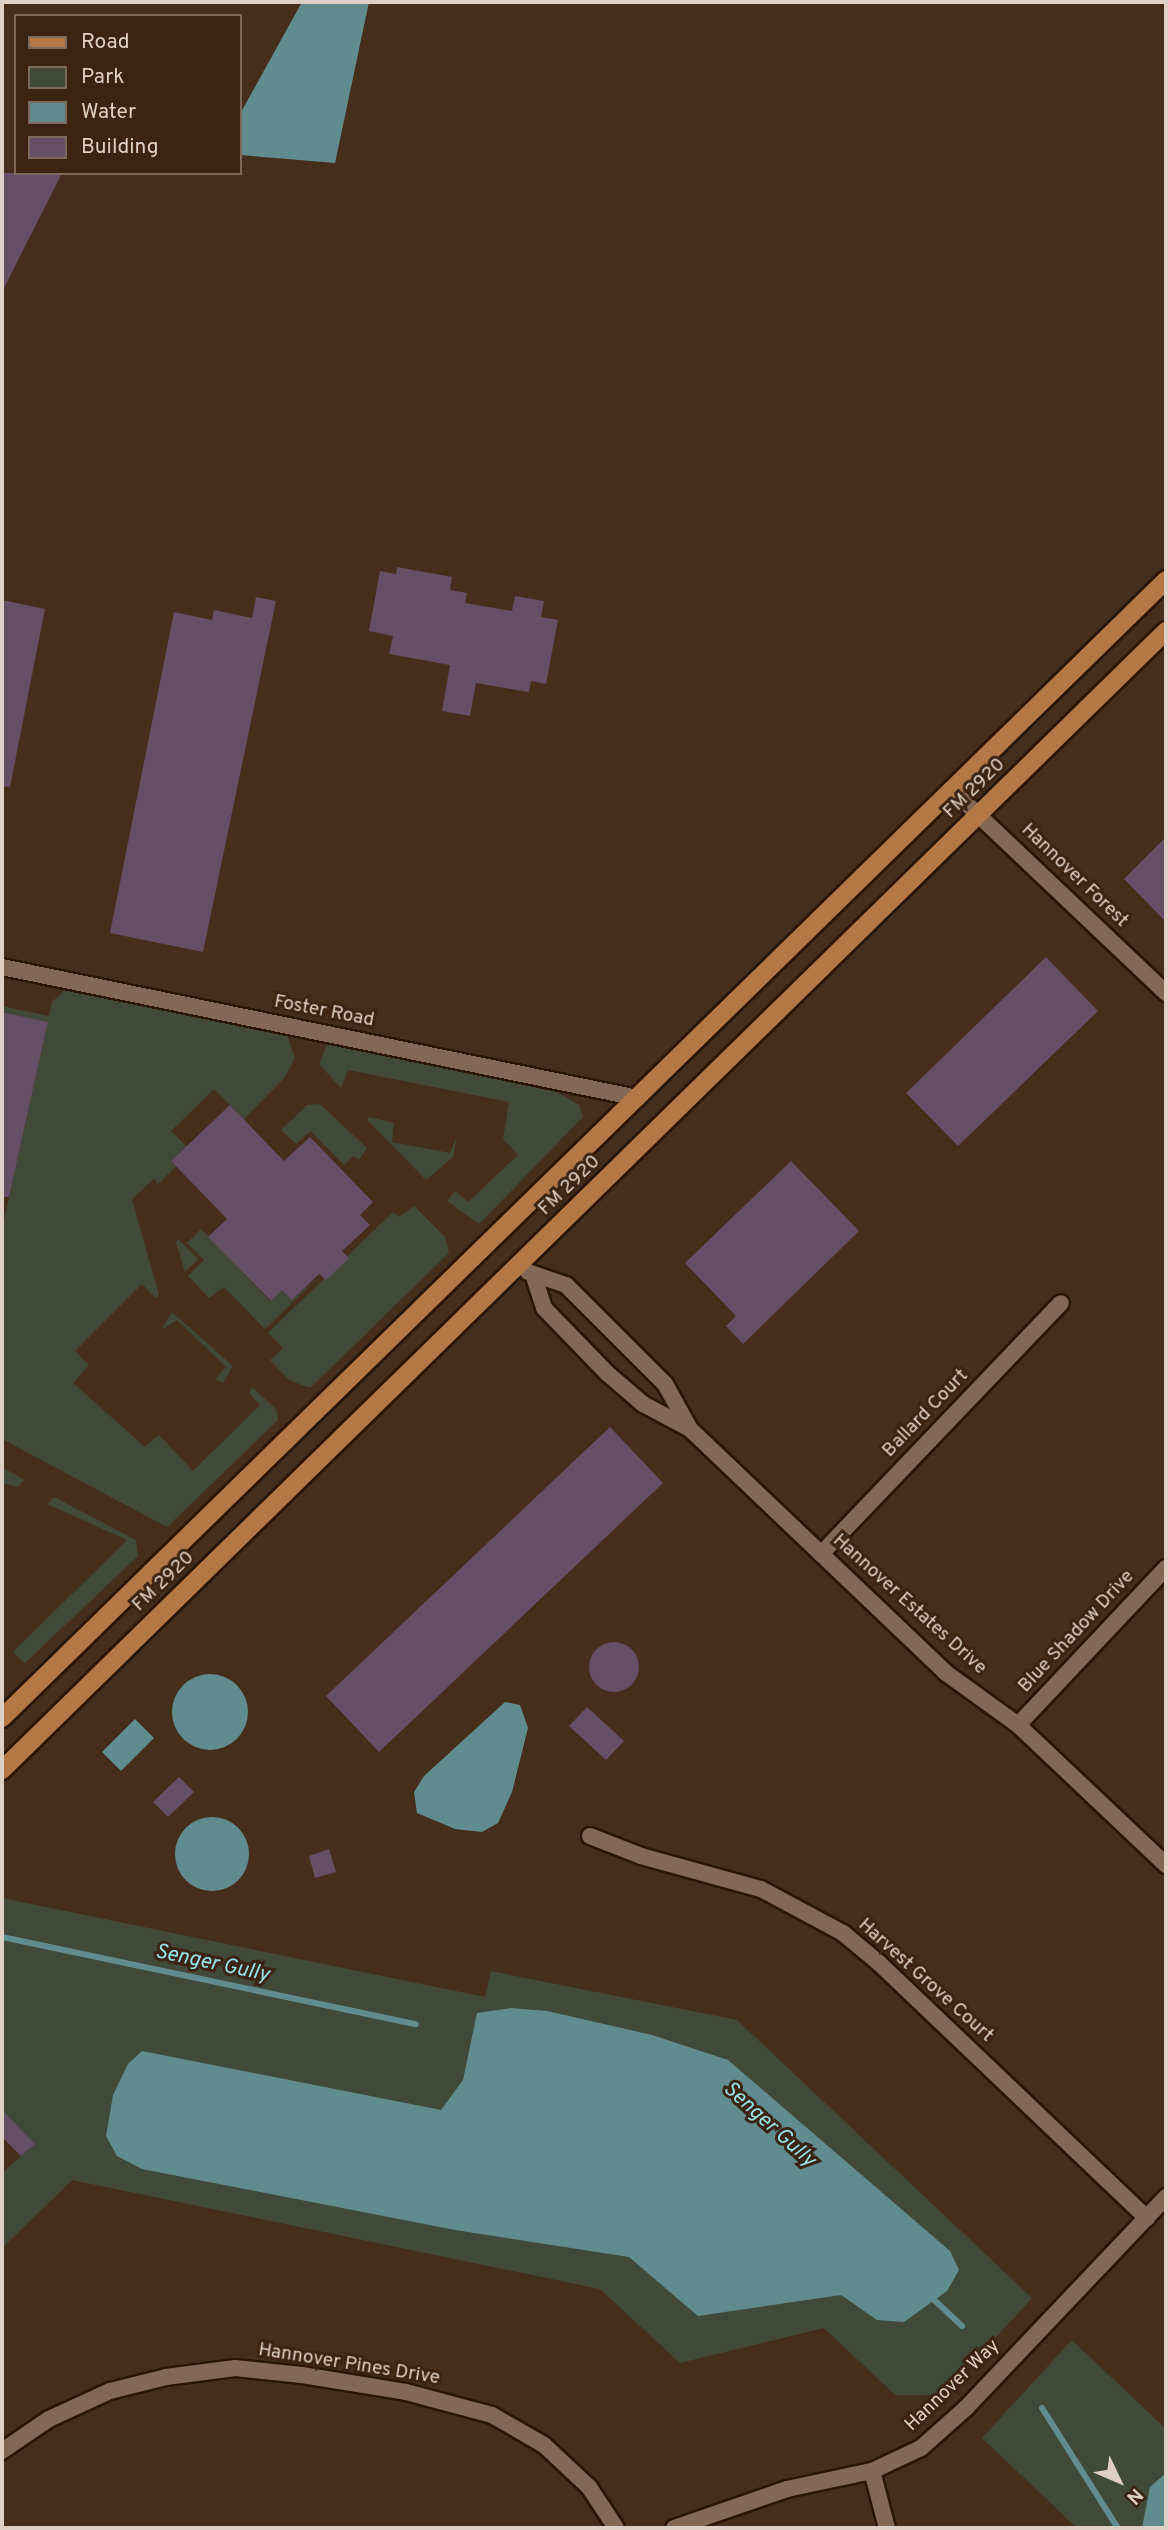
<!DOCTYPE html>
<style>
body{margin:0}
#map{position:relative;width:1168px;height:2530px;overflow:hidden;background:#462e1d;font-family:Overpass,sans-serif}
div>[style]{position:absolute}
.green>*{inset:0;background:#414a39}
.water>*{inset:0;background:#618c8f}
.round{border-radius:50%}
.stream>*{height:6px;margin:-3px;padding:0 3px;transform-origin:3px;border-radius:3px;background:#618c8f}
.building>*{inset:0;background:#644f66}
.roads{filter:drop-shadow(2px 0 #2b1505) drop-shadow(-2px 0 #2b1505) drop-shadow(0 2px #2b1505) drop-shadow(0 -2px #2b1505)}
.street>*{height:16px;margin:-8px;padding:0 8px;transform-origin:8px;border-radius:8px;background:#836855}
.primary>*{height:18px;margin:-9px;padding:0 9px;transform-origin:9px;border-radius:9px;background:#b37846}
span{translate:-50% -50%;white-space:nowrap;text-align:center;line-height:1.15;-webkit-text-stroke:6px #3b2413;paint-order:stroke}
.street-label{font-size:19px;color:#dfd0c5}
.water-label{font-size:21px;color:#96e4eb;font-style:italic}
.frame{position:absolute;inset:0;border:4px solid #dfd0c5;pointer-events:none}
.legend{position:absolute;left:14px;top:14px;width:228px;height:161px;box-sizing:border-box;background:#3b2413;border:2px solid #7d695a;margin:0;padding:9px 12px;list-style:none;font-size:21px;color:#dfd0c5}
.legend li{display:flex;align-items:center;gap:14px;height:35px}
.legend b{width:35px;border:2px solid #7d695a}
.north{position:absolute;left:1084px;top:2446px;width:70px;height:70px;-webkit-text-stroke:5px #3b2413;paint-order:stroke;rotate:134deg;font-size:19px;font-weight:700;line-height:28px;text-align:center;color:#dfd0c5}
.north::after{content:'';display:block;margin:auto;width:24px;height:32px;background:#dfd0c5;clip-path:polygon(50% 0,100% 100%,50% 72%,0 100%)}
</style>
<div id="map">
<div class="green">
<div style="clip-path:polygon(65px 990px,287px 1035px,295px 1058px,285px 1077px,244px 1119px,214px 1089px,171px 1131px,186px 1146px,171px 1161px,176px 1166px,157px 1185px,155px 1178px,132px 1199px,159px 1295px,156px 1298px,142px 1284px,75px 1351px,89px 1365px,73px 1383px,145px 1447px,159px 1435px,193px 1471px,260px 1405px,249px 1393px,252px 1387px,277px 1410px,278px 1420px,167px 1527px,2px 1439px,2px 1229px,48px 1022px,2px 1012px,2px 1006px,49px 1016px,52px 1002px)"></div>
<div style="clip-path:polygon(328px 1043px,557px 1092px,579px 1105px,583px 1117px,479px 1224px,447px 1201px,455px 1191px,468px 1202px,518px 1155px,503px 1139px,509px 1102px,348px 1070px,341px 1088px,319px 1064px)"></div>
<div style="clip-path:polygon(320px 1104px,367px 1148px,359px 1160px,353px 1156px,344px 1165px,311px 1131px,296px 1144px,281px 1130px,307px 1105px)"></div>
<div style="clip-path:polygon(369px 1117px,394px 1123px,392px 1142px,450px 1153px,457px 1136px,453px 1157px,426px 1180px,367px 1120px)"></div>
<div style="clip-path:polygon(414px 1206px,445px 1237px,449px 1253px,310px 1388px,289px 1380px,270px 1360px,283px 1348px,268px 1333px,393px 1212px,399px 1217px)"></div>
<div style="clip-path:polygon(201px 1229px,270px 1301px,282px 1290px,293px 1299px,321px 1275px,265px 1329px,224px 1287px,209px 1298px,188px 1276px,204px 1260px,187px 1243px)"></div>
<div style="clip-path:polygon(178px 1239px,198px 1259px,185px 1272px,176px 1242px)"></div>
<div style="clip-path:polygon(172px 1312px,233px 1366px,223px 1383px,215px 1379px,226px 1367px,177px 1320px,161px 1330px)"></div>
<div style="clip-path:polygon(2px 1467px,24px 1480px,18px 1487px,2px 1483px)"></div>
<div style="clip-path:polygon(54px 1497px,136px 1540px,138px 1556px,25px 1663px,13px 1652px,127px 1540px,47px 1504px)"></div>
<div style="clip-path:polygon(2px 1898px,485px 1997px,491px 1971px,737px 2020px,1032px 2298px,943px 2395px,895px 2395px,824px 2328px,680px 2363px,600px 2289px,72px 2180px,2px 2248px,2px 2173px,35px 2144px,2px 2110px)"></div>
<div style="clip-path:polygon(1072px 2340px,1166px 2429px,1166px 2528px,1077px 2528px,982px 2438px)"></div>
</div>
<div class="water">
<div style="clip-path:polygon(302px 2px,369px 2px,335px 163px,240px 155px,240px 114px)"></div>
<div class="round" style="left:172px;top:1674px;width:76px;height:76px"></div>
<div style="clip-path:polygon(505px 1702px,520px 1705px,528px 1728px,512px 1792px,498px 1823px,482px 1832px,455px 1829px,417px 1813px,414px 1792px,424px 1776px)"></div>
<div style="clip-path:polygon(135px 1719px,154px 1738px,121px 1771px,102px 1752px)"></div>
<div class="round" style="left:175px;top:1817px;width:74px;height:74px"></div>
<div style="clip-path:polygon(511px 2008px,547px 2011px,652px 2035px,728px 2060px,950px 2251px,959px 2270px,947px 2291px,904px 2322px,877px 2320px,841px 2295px,698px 2316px,629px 2257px,455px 2230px,142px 2169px,117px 2156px,106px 2136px,113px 2095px,128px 2064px,142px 2051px,441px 2110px,463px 2080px,477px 2013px)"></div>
<div style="clip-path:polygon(1166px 2473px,1166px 2528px,1142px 2528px,1150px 2487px)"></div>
</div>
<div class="stream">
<div style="left:2px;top:1937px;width:423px;rotate:11.9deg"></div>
<div style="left:930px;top:2296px;width:44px;rotate:43.2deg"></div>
<div style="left:1042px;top:2408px;width:142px;rotate:57.7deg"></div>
</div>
<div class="building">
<div style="clip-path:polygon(2px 173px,62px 173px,2px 292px)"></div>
<div style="clip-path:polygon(397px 567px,452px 577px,450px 590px,467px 593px,465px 603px,512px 611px,515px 596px,544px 601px,541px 617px,558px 620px,546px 684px,531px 681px,529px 692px,476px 683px,470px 716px,442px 711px,450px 665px,389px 654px,393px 636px,369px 631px,380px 571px,396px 574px)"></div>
<div style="clip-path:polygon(256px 597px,276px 601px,203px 952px,110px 933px,174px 612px,212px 620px,214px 610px,252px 618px)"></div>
<div style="clip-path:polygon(2px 600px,45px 609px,10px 787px,2px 786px)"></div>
<div style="clip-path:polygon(1166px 837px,1166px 922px,1124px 879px)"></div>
<div style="clip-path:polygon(1046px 957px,1098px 1011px,958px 1146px,906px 1093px)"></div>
<div style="clip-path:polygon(2px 1012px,48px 1022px,9px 1197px,2px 1197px)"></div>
<div style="clip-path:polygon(230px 1105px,284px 1161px,310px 1137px,373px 1202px,360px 1215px,370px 1225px,342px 1251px,349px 1258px,326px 1280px,319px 1274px,292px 1300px,282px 1290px,271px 1301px,208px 1237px,227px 1219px,171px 1161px)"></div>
<div style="clip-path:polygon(791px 1161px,859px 1231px,743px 1344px,726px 1326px,736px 1316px,685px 1263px)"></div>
<div style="clip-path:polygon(610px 1427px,663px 1483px,379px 1752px,326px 1696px)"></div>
<div class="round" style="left:589px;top:1642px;width:50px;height:50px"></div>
<div style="clip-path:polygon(587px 1707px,624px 1741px,606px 1760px,569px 1726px)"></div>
<div style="clip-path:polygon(179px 1777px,194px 1792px,168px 1817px,153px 1802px)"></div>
<div style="clip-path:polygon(329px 1849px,336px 1872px,315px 1878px,309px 1856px)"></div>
<div style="clip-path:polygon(2px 2110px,35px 2144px,21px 2156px,2px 2137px)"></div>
</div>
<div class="roads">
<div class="street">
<div style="left:952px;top:790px;width:295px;rotate:43.5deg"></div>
<div style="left:2px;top:967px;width:649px;rotate:11.64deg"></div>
<div style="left:528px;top:1272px;width:40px;rotate:18.9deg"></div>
<div style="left:566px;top:1285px;width:140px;rotate:45deg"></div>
<div style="left:665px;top:1384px;width:51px;rotate:60.9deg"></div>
<div style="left:534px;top:1277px;width:33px;rotate:72deg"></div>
<div style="left:544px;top:1308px;width:92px;rotate:45.9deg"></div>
<div style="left:608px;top:1374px;width:46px;rotate:40.6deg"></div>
<div style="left:643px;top:1404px;width:53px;rotate:28deg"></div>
<div style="left:690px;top:1429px;width:354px;rotate:43.6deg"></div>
<div style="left:946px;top:1673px;width:89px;rotate:35.8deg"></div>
<div style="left:1018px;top:1725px;width:204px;rotate:43.4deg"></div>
<div style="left:821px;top:1554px;width:347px;rotate:-46.3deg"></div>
<div style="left:1018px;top:1725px;width:216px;rotate:-46.7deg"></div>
<div style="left:590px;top:1836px;width:55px;rotate:21.4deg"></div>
<div style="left:641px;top:1856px;width:124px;rotate:15.4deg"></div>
<div style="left:761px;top:1889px;width:93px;rotate:28.2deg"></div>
<div style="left:843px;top:1933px;width:47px;rotate:39.8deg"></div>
<div style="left:879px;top:1963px;width:370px;rotate:43.6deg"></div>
<div style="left:2px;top:2451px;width:57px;rotate:-34.2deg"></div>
<div style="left:49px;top:2419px;width:67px;rotate:-24.7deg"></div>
<div style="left:110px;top:2391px;width:58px;rotate:-14deg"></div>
<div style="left:166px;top:2377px;width:70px;rotate:-7.4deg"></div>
<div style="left:235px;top:2368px;width:67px;rotate:6deg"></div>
<div style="left:302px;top:2375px;width:105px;rotate:9.3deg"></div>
<div style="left:406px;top:2392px;width:89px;rotate:15deg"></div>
<div style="left:492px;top:2415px;width:60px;rotate:30deg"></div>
<div style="left:544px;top:2445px;width:62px;rotate:43deg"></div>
<div style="left:589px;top:2487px;width:49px;rotate:56.6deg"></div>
<div style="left:872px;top:2471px;width:59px;rotate:75.3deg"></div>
<div style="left:674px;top:2528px;width:120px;rotate:-19deg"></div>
<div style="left:787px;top:2489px;width:87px;rotate:-12deg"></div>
<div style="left:872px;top:2471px;width:54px;rotate:-25.1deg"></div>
<div style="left:921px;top:2448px;width:60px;rotate:-41.6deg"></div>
<div style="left:966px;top:2408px;width:291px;rotate:-46.5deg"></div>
</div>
<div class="primary">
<div style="left:2px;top:1718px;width:1628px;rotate:-44.35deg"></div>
<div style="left:2px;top:1770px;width:1629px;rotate:-44.38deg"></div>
</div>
</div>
<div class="street-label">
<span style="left:975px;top:789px;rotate:-44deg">FM 2920</span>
<span style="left:1074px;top:876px;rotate:44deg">Hannover Forest</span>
<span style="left:324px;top:1012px;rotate:11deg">Foster Road</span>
<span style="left:570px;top:1186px;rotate:-44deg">FM 2920</span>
<span style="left:926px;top:1414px;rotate:-46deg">Ballard Court</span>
<span style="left:164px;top:1582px;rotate:-44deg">FM 2920</span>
<span style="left:909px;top:1605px;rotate:42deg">Hannover Estates Drive</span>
<span style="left:1077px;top:1632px;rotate:-47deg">Blue Shadow Drive</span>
<span style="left:925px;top:1981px;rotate:42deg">Harvest Grove Court</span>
<span style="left:349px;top:2365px;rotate:9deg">Hannover Pines Drive</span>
<span style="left:953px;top:2386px;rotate:-44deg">Hannover Way</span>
</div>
<div class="water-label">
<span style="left:212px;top:1964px;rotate:12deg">Senger Gully</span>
<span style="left:769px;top:2125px;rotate:42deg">Senger Gully</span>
</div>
<div class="frame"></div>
<ul class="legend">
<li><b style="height:9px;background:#b37846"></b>Road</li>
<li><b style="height:19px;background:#414a39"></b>Park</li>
<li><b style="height:19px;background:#618c8f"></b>Water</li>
<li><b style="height:19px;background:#644f66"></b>Building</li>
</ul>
<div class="north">N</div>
</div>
